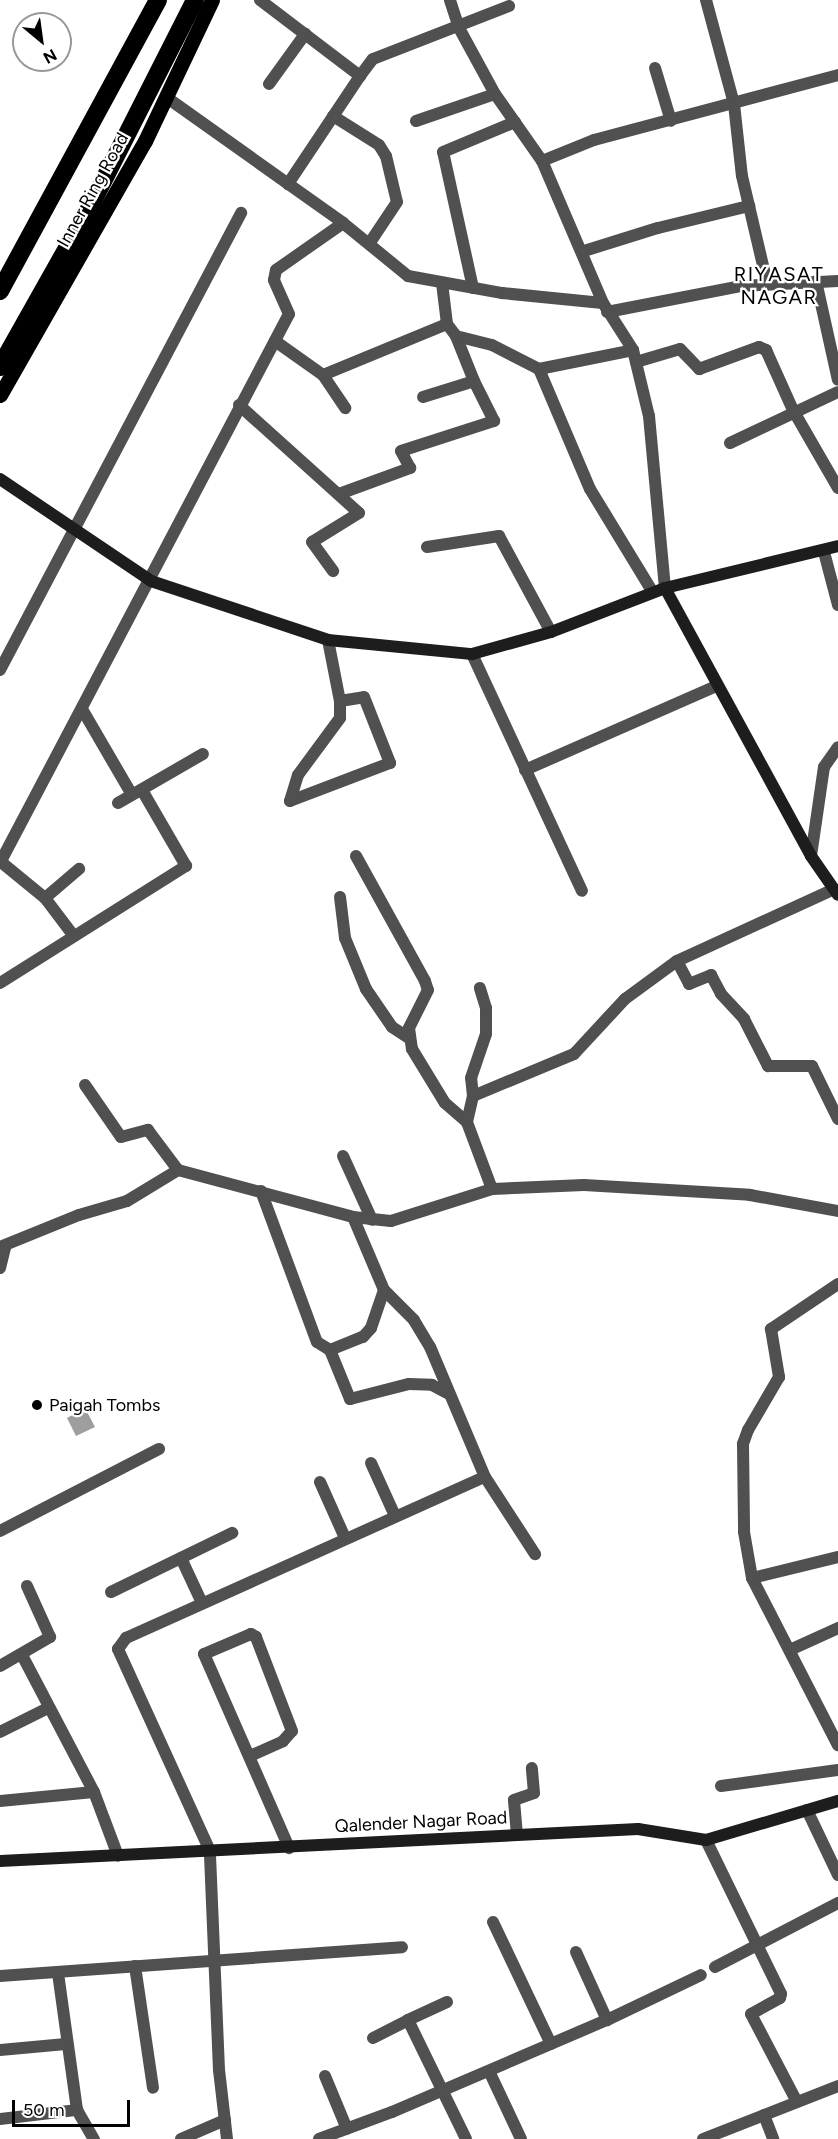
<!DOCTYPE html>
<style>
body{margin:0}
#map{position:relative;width:838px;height:2139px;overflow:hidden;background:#fff;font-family:Figtree,sans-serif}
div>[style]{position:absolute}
.water>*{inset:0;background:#9e9e9e}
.street>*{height:12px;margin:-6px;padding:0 6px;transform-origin:6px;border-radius:6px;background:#505050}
.secondary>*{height:12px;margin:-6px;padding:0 6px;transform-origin:6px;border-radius:6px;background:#1d1d1d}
.primary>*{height:15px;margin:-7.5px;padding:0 7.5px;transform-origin:7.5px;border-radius:7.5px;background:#000}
.highway>*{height:18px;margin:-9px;padding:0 9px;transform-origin:9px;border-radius:9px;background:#000}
.dots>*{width:16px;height:16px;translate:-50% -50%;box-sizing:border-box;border:3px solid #fff;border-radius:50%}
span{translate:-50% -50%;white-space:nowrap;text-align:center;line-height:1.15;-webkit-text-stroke:4.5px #fff;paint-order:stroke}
.street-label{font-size:18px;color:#000}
.poi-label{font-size:18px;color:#000}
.left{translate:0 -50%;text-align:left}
.neighbourhood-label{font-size:20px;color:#000;letter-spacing:1.5px}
.north{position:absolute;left:12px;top:12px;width:60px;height:60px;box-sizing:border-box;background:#fff;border:2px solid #999;border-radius:50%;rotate:151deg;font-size:16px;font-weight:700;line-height:24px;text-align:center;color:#000}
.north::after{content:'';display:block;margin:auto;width:21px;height:27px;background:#000;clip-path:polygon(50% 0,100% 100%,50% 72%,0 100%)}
.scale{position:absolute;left:12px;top:2100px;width:118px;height:27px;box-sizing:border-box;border:3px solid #000;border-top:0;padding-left:8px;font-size:18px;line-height:21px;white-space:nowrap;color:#000;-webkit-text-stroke:4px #fff;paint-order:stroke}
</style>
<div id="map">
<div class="water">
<div style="clip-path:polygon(85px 1408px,95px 1427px,76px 1436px,67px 1418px)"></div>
</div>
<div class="street">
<div style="left:260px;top:0;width:126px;rotate:37.2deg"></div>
<div style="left:360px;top:76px;width:130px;rotate:123.7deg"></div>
<div style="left:706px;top:0;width:108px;rotate:74.9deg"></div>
<div style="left:734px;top:104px;width:72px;rotate:83.7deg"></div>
<div style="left:742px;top:176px;width:110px;rotate:76.8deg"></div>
<div style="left:655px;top:68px;width:55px;rotate:73.2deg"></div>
<div style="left:360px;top:76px;width:21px;rotate:-53deg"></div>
<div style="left:373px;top:59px;width:146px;rotate:-21.3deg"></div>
<div style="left:269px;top:84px;width:62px;rotate:-54.2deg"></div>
<div style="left:166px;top:97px;width:217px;rotate:35.4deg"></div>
<div style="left:343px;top:223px;width:84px;rotate:39.2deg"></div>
<div style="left:408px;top:276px;width:96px;rotate:10.3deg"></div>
<div style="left:502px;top:293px;width:101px;rotate:5.7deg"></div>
<div style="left:603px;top:303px;width:155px;rotate:-113.2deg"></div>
<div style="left:542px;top:161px;width:82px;rotate:-125deg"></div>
<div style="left:495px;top:94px;width:75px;rotate:-118.6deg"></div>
<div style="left:459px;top:28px;width:29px;rotate:-108deg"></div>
<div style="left:333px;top:116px;width:54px;rotate:32.2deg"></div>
<div style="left:379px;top:145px;width:13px;rotate:58deg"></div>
<div style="left:386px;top:156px;width:47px;rotate:76.6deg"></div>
<div style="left:397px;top:202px;width:50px;rotate:123.7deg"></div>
<div style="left:416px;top:121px;width:83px;rotate:-18.9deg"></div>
<div style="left:542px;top:161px;width:56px;rotate:-22deg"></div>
<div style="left:594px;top:140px;width:253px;rotate:-14.9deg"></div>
<div style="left:584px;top:251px;width:77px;rotate:-17.3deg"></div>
<div style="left:658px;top:228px;width:94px;rotate:-13.6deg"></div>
<div style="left:816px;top:281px;width:101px;rotate:77.5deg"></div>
<div style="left:442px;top:283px;width:41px;rotate:83deg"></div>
<div style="left:473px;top:288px;width:139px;rotate:-102.4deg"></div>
<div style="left:443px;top:152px;width:78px;rotate:-22.6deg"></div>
<div style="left:603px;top:303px;width:56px;rotate:57.4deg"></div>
<div style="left:633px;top:350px;width:68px;rotate:76.4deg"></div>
<div style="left:649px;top:416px;width:173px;rotate:84.7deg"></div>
<div style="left:607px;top:312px;width:136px;rotate:-11deg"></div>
<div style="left:741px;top:286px;width:97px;rotate:-3deg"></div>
<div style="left:275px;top:341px;width:59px;rotate:35.3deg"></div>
<div style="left:323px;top:375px;width:40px;rotate:56deg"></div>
<div style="left:636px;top:362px;width:46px;rotate:-16.5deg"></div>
<div style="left:680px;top:349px;width:28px;rotate:46deg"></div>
<div style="left:699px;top:369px;width:64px;rotate:-20.1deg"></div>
<div style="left:759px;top:347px;width:8px;rotate:23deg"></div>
<div style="left:766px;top:350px;width:66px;rotate:65.8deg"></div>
<div style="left:793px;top:410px;width:90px;rotate:60deg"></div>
<div style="left:539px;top:369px;width:130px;rotate:67deg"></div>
<div style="left:590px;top:489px;width:119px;rotate:58.7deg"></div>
<div style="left:323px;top:375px;width:134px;rotate:-22.4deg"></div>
<div style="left:447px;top:324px;width:15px;rotate:53deg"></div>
<div style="left:423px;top:397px;width:53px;rotate:-17.4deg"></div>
<div style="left:474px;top:381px;width:48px;rotate:-111.8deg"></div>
<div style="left:456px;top:336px;width:37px;rotate:14deg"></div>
<div style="left:492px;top:345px;width:53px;rotate:27.1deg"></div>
<div style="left:539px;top:369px;width:96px;rotate:-11.4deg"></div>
<div style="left:239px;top:405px;width:161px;rotate:42deg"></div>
<div style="left:359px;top:513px;width:55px;rotate:148.3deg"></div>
<div style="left:312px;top:542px;width:36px;rotate:54deg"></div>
<div style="left:730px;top:443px;width:119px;rotate:-25.3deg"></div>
<div style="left:339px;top:494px;width:76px;rotate:-20.1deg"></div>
<div style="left:410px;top:468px;width:19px;rotate:-118deg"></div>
<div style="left:401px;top:451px;width:98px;rotate:-17.9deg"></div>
<div style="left:494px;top:421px;width:45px;rotate:-116.6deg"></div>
<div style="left:427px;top:547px;width:73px;rotate:-8.7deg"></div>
<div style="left:499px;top:536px;width:109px;rotate:61.6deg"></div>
<div style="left:824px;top:552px;width:55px;rotate:75.2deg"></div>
<div style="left:328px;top:640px;width:62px;rotate:78.9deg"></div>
<div style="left:340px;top:701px;width:24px;rotate:-9deg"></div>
<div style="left:364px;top:697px;width:71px;rotate:68.5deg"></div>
<div style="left:390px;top:763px;width:107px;rotate:159.2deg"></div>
<div style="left:290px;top:801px;width:27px;rotate:-73deg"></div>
<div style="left:298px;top:775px;width:71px;rotate:-53.6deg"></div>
<div style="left:340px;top:718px;width:17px;rotate:-90deg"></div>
<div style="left:472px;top:654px;width:261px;rotate:65.1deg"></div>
<div style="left:0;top:670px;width:517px;rotate:-62.19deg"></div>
<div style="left:82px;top:709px;width:99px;rotate:59.8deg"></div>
<div style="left:525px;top:770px;width:209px;rotate:-23.7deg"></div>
<div style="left:118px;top:803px;width:98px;rotate:-30deg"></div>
<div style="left:356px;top:856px;width:143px;rotate:61.1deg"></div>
<div style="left:425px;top:981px;width:9px;rotate:72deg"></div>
<div style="left:428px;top:990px;width:42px;rotate:116.6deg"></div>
<div style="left:409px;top:1028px;width:21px;rotate:82deg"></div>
<div style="left:412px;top:1049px;width:63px;rotate:58.6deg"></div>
<div style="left:445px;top:1103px;width:29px;rotate:41deg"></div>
<div style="left:811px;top:856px;width:90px;rotate:-81.7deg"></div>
<div style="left:824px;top:767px;width:24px;rotate:-55deg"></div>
<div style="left:1px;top:862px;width:57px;rotate:39.3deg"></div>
<div style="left:45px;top:898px;width:45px;rotate:-40.5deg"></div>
<div style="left:0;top:863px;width:620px;rotate:-62.24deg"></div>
<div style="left:289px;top:314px;width:37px;rotate:-114deg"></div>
<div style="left:274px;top:280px;width:10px;rotate:-79deg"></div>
<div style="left:276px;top:270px;width:82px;rotate:-35deg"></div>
<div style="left:340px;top:897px;width:41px;rotate:83deg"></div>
<div style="left:345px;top:938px;width:55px;rotate:67.6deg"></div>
<div style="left:366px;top:989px;width:46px;rotate:55.6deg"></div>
<div style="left:392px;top:1027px;width:20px;rotate:33deg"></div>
<div style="left:45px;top:898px;width:46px;rotate:52.9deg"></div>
<div style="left:677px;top:961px;width:26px;rotate:62deg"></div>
<div style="left:689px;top:984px;width:24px;rotate:-22deg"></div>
<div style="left:711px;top:975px;width:21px;rotate:62deg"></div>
<div style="left:721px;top:994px;width:34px;rotate:47deg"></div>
<div style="left:744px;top:1019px;width:53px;rotate:62.9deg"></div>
<div style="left:768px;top:1066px;width:44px"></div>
<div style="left:812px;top:1066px;width:59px;rotate:63.9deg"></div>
<div style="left:0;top:983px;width:220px;rotate:-32.2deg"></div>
<div style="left:186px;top:866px;width:88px;rotate:-120.1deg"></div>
<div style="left:85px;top:1085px;width:63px;rotate:55.3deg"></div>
<div style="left:121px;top:1137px;width:28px;rotate:-15deg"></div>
<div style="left:148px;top:1130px;width:50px;rotate:53.1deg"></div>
<div style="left:473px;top:1096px;width:18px;rotate:-96deg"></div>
<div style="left:471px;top:1078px;width:46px;rotate:-71.2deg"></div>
<div style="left:486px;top:1034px;width:26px;rotate:-90deg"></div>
<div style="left:486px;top:1008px;width:21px;rotate:-107deg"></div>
<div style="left:343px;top:1156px;width:70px;rotate:65.6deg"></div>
<div style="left:492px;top:1189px;width:72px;rotate:-110.5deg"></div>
<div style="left:467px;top:1122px;width:27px;rotate:-77deg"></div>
<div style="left:473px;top:1096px;width:109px;rotate:-22.6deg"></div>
<div style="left:574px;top:1054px;width:75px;rotate:-47.2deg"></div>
<div style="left:625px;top:999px;width:64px;rotate:-36.2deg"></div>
<div style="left:677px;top:961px;width:173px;rotate:-24.6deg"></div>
<div style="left:261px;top:1191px;width:161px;rotate:69.7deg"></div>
<div style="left:317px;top:1342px;width:15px;rotate:32deg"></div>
<div style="left:330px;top:1350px;width:35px;rotate:-22deg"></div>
<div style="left:363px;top:1337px;width:12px;rotate:-48deg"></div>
<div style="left:371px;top:1328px;width:40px;rotate:-71.1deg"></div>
<div style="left:0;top:1247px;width:85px;rotate:-22.1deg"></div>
<div style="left:79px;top:1215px;width:50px;rotate:-16.3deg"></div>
<div style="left:127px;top:1201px;width:60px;rotate:-31.3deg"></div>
<div style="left:178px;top:1170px;width:181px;rotate:15deg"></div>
<div style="left:353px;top:1217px;width:38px;rotate:6deg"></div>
<div style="left:391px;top:1221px;width:106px;rotate:-17.6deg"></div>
<div style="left:492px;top:1189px;width:92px;rotate:-2.5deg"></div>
<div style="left:584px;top:1185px;width:166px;rotate:3.4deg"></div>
<div style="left:750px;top:1195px;width:89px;rotate:10.3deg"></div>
<div style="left:0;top:1268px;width:21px;rotate:-76deg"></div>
<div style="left:838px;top:1284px;width:81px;rotate:146.1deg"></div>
<div style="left:771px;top:1329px;width:49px;rotate:80.5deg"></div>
<div style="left:779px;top:1377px;width:61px;rotate:120.3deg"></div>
<div style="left:748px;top:1430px;width:15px;rotate:110deg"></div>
<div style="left:743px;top:1444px;width:88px;rotate:89.3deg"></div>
<div style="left:744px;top:1532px;width:47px;rotate:80.1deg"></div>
<div style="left:752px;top:1578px;width:188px;rotate:62.8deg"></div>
<div style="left:330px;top:1350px;width:53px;rotate:67.8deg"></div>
<div style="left:350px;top:1399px;width:61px;rotate:-14.3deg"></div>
<div style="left:409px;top:1384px;width:23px;rotate:2deg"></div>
<div style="left:432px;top:1385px;width:17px;rotate:28deg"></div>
<div style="left:371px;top:1463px;width:58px;rotate:65.6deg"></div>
<div style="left:485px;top:1477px;width:92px;rotate:57deg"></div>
<div style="left:320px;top:1482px;width:61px;rotate:65.9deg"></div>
<div style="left:0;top:1531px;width:179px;rotate:-27.3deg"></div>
<div style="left:181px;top:1558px;width:50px;rotate:65deg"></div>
<div style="left:752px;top:1578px;width:89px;rotate:-13.7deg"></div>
<div style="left:111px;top:1592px;width:135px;rotate:-26deg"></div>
<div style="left:792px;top:1649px;width:51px;rotate:-24.5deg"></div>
<div style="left:22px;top:1655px;width:155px;rotate:62.3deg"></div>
<div style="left:94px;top:1792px;width:68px;rotate:69.4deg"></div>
<div style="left:0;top:1666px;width:58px;rotate:-30.1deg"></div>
<div style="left:50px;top:1637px;width:56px;rotate:-114.3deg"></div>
<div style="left:0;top:1732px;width:54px;rotate:-26.6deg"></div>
<div style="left:250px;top:1756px;width:36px;rotate:-24deg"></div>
<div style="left:283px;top:1741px;width:13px;rotate:-48deg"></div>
<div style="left:292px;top:1731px;width:101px;rotate:-111deg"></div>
<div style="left:256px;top:1637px;width:6px;rotate:-149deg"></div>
<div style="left:251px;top:1634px;width:51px;rotate:156.9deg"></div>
<div style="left:204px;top:1654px;width:212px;rotate:66.3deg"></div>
<div style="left:721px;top:1786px;width:118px;rotate:-7.8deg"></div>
<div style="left:0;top:1801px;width:94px;rotate:-5.5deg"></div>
<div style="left:807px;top:1810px;width:72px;rotate:64.5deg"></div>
<div style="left:517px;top:1835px;width:35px;rotate:-95deg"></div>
<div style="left:514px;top:1800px;width:21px;rotate:-19deg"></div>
<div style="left:534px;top:1793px;width:25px;rotate:-95deg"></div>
<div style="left:706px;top:1840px;width:171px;rotate:64deg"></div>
<div style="left:781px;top:1994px;width:4px;rotate:104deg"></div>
<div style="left:780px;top:1998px;width:33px;rotate:151deg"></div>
<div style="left:751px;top:2014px;width:99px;rotate:62.4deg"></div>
<div style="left:493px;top:1922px;width:135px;rotate:64.6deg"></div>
<div style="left:576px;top:1952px;width:75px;rotate:65.5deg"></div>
<div style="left:135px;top:1966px;width:123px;rotate:81.6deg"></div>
<div style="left:715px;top:1967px;width:139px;rotate:-27.5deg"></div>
<div style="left:58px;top:1973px;width:138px;rotate:82.1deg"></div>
<div style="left:0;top:1976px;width:403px;rotate:-4.1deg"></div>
<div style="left:447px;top:2002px;width:43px;rotate:155.2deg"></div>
<div style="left:408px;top:2020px;width:132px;rotate:64deg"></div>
<div style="left:373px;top:2038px;width:39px;rotate:-27deg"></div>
<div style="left:0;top:2050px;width:66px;rotate:-5.2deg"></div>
<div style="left:489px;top:2071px;width:75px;rotate:64.8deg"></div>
<div style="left:325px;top:2076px;width:57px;rotate:67.5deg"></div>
<div style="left:764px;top:2115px;width:26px;rotate:69deg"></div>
<div style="left:0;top:2119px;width:78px;rotate:-6.7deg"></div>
<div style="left:77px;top:2110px;width:34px;rotate:60deg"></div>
<div style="left:181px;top:2139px;width:48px;rotate:-23.4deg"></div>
<div style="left:227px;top:2139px;width:69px;rotate:-96.6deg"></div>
<div style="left:219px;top:2070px;width:219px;rotate:-92.4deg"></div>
<div style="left:210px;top:1851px;width:222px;rotate:-114.5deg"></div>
<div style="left:118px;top:1649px;width:14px;rotate:-54deg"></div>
<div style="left:126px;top:1638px;width:393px;rotate:-24.2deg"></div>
<div style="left:485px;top:1477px;width:141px;rotate:-112.9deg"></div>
<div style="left:430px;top:1347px;width:31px;rotate:-121deg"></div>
<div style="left:414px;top:1320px;width:42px;rotate:-135deg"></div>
<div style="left:384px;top:1290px;width:79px;rotate:-113deg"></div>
<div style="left:319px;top:2139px;width:78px;rotate:-20.3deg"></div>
<div style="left:392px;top:2112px;width:234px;rotate:-23.2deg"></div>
<div style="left:607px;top:2020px;width:104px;rotate:-25.6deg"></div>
<div style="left:703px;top:2139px;width:145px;rotate:-21.4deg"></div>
</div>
<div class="secondary">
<div style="left:0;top:479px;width:182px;rotate:34deg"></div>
<div style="left:151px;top:581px;width:187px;rotate:18.4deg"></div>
<div style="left:328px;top:640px;width:145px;rotate:5.6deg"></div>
<div style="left:472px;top:654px;width:82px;rotate:-15.6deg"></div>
<div style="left:551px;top:632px;width:122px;rotate:-21.1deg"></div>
<div style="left:665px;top:588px;width:305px;rotate:61.4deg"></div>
<div style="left:811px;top:856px;width:47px;rotate:55.3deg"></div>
<div style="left:665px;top:588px;width:178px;rotate:-13.6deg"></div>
<div style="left:0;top:1861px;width:639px;rotate:-2.87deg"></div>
<div style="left:638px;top:1829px;width:69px;rotate:9.2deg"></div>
<div style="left:706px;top:1840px;width:138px;rotate:-16.5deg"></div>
</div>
<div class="primary">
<div style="left:0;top:395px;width:292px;rotate:-60.3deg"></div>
<div style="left:145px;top:141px;width:156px;rotate:-64.6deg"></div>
</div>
<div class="highway">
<div style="left:0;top:291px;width:331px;rotate:-61.5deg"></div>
<div style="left:0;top:367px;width:181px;rotate:-60.6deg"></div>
<div style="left:89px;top:209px;width:234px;rotate:-63.1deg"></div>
</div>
<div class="dots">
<div style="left:37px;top:1405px;background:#000"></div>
</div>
<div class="street-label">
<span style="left:93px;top:190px;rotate:-61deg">Inner Ring Road</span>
<span style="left:421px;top:1822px;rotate:-3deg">Qalender Nagar Road</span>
</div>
<div class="poi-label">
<span class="left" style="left:49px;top:1405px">Paigah Tombs</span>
</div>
<div class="neighbourhood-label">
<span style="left:779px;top:286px">RIYASAT<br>NAGAR</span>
</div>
<div class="north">N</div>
<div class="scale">50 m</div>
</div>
